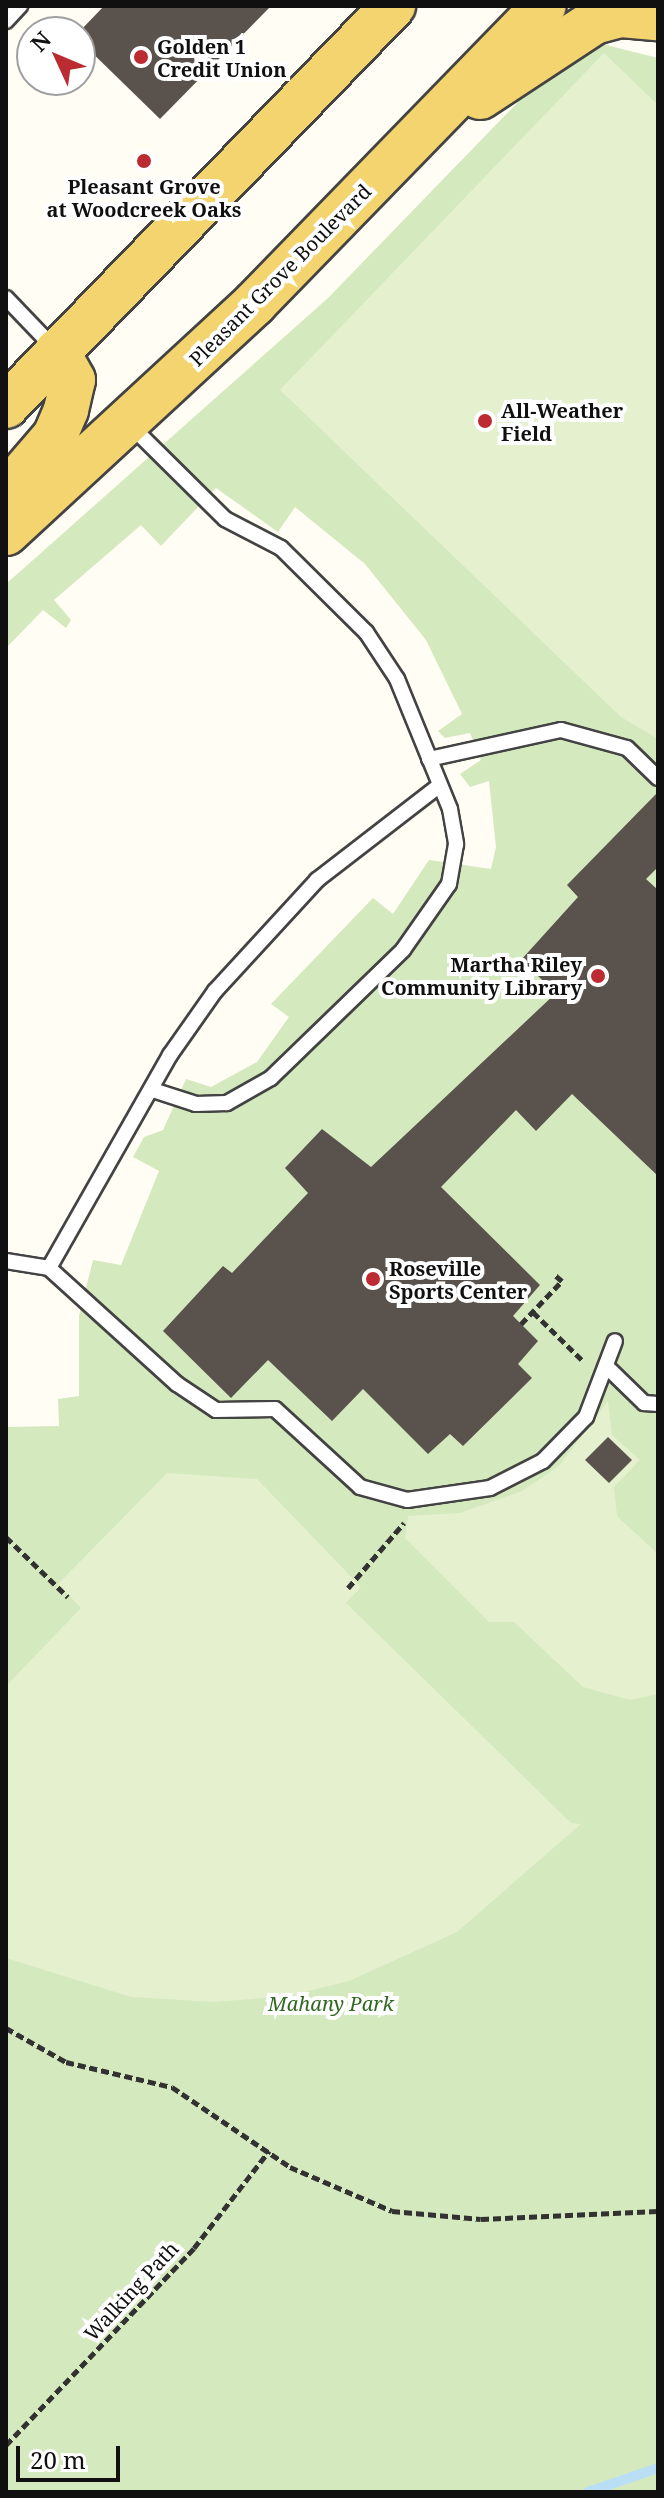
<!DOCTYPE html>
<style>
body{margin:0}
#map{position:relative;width:664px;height:2498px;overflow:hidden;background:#fffdf4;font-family:"Noto Serif",serif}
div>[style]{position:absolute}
.green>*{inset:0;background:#d4e9be}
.pitch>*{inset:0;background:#e5f0cf}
.stream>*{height:10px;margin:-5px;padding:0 5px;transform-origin:5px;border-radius:5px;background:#badff5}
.building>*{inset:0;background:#59524d}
.path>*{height:5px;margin-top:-2.5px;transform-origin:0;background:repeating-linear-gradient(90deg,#323232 0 8px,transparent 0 12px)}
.roads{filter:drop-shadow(2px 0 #434343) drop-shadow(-2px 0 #434343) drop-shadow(0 2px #434343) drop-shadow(0 -2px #434343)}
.service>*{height:14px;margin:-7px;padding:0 7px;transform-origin:7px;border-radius:7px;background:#fff}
.primary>*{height:44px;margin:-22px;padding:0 22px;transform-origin:22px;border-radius:22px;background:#f4d46f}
.dots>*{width:22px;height:22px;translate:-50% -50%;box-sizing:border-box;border:4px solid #fff;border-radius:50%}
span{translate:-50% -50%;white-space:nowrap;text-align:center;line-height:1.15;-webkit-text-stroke:8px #fff;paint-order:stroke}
.poi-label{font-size:20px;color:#101010;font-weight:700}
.left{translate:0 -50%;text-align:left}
.right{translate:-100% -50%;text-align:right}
.street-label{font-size:20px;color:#101010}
.park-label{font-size:20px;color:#306721;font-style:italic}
.frame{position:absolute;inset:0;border:8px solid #101010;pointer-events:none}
.north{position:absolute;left:16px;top:16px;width:80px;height:80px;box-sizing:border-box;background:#fff;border:2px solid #9f9f9f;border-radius:50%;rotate:314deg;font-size:22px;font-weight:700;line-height:32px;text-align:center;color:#101010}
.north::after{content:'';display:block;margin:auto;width:28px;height:36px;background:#bd2b32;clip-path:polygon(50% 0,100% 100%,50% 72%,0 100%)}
.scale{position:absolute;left:16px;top:2446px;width:104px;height:36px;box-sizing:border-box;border:4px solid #101010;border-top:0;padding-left:10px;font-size:24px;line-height:28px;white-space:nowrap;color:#101010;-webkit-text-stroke:6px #fff;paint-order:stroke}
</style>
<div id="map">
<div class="green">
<div style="clip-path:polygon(598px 43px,658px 58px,658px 2492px,6px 2492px,6px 1427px,59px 1426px,58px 1399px,79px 1396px,79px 1316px,93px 1260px,121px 1265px,159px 1171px,133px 1157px,144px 1137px,163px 1130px,186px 1079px,211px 1087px,257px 1062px,289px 1017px,271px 1004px,373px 898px,393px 914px,429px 860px,491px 869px,496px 847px,489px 781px,470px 787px,460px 774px,481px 760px,470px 733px,445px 738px,438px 731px,462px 714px,426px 640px,365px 564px,295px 507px,278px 532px,216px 488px,161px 546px,141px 525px,54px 600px,71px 620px,66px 628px,43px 610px,6px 648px,6px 584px,328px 298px,553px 66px)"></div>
</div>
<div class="pitch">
<div style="clip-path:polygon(604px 53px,658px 105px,658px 739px,621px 717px,280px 390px)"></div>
<div style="clip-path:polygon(608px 1401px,612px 1435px,640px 1460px,614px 1487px,617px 1516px,658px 1554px,658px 1694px,630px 1700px,583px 1687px,514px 1622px,489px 1622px,405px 1538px,408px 1516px,460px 1513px,522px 1491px,559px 1466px)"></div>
<div style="clip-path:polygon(167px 1473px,257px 1479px,361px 1587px,346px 1603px,571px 1823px,581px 1824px,457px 1932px,349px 1981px,289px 1996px,214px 2002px,131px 1997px,6px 1958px,6px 1686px,81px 1608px,58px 1584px)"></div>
</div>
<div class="stream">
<div style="left:588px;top:2492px;width:74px;rotate:-18.9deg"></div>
</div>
<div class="building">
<div style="clip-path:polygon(104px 6px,271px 6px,160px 119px,80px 41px,79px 32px)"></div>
<div style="clip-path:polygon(658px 792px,658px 867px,646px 879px,658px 890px,658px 1176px,572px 1094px,536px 1131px,516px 1110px,441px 1187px,540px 1285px,513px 1316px,538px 1341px,518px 1364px,532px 1378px,463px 1446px,450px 1434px,428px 1454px,363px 1389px,332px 1421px,268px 1360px,231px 1398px,163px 1331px,223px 1266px,232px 1273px,308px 1193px,285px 1168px,322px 1129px,371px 1167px,556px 993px,521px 960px,578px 897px,567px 885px)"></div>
<div style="clip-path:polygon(608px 1437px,632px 1460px,609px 1483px,585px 1460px)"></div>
</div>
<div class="path">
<div style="left:533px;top:1312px;width:69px;rotate:44.4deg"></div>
<div style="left:521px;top:1324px;width:59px;rotate:-46.4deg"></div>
<div style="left:562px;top:1281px;width:11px;rotate:-139deg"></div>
<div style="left:6px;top:1537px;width:86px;rotate:44.1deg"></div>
<div style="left:348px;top:1588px;width:86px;rotate:-49.3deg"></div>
<div style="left:6px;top:2028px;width:69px;rotate:29.5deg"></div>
<div style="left:66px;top:2062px;width:109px;rotate:13.3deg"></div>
<div style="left:172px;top:2087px;width:143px;rotate:34.1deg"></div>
<div style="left:290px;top:2167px;width:111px;rotate:23.3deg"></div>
<div style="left:392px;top:2211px;width:89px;rotate:5.1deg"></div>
<div style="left:481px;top:2219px;width:177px;rotate:-2.6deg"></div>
<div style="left:6px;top:2445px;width:272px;rotate:-46.3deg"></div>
<div style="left:194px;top:2248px;width:123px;rotate:-52.3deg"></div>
</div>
<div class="roads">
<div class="service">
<div style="left:6px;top:21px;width:21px;rotate:-47deg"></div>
<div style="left:6px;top:298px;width:68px;rotate:46.2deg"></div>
<div style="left:131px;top:426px;width:132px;rotate:44.7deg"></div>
<div style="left:225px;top:519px;width:63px;rotate:27.4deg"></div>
<div style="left:281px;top:548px;width:120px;rotate:44.7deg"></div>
<div style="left:366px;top:632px;width:56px;rotate:56.6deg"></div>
<div style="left:397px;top:679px;width:140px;rotate:67.8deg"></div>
<div style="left:450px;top:809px;width:36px;rotate:80deg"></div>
<div style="left:456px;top:844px;width:41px;rotate:99.9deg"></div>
<div style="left:449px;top:884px;width:80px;rotate:124.9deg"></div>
<div style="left:403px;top:950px;width:184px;rotate:135.9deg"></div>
<div style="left:271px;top:1078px;width:51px;rotate:150.4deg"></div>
<div style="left:227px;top:1103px;width:31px;rotate:178deg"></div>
<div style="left:196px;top:1104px;width:45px;rotate:-162deg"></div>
<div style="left:429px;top:759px;width:135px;rotate:-12.4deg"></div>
<div style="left:561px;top:730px;width:68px;rotate:15.3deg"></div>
<div style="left:627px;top:748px;width:43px;rotate:44.1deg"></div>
<div style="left:6px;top:1261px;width:44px;rotate:9.2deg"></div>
<div style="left:49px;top:1268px;width:173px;rotate:42.2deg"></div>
<div style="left:177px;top:1384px;width:47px;rotate:33.7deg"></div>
<div style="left:216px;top:1410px;width:59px;rotate:-1deg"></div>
<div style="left:275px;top:1409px;width:115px;rotate:42.5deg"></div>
<div style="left:360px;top:1487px;width:49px;rotate:15.5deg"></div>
<div style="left:407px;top:1500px;width:84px;rotate:-8.2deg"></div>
<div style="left:490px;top:1488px;width:59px;rotate:-27deg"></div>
<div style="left:543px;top:1461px;width:62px;rotate:-45.7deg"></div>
<div style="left:586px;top:1417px;width:81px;rotate:-69.1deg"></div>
<div style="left:49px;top:1268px;width:245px;rotate:-60.4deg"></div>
<div style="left:170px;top:1055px;width:78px;rotate:-54.9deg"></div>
<div style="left:215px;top:991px;width:151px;rotate:-47.4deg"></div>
<div style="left:317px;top:880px;width:155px;rotate:-37.7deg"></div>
<div style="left:607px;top:1367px;width:52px;rotate:44.2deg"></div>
<div style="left:644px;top:1403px;width:14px;rotate:4deg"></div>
</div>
<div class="primary">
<div style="left:480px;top:97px;width:136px;rotate:-33.3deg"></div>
<div style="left:594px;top:22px;width:28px;rotate:-15deg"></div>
<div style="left:621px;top:15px;width:37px;rotate:5deg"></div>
<div style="left:6px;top:406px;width:557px;rotate:-45.95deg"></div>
<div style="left:6px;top:493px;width:75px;rotate:-49.3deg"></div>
<div style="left:55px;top:436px;width:28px;rotate:-67deg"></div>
<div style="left:66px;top:410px;width:31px;rotate:-77deg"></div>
<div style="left:73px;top:380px;width:33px;rotate:-119deg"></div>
<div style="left:6px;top:533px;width:339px;rotate:-42.7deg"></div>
<div style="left:255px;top:303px;width:414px;rotate:-45.8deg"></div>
</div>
</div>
<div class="dots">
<div style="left:141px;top:57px;background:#bd2b32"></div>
<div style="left:144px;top:161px;background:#bd2b32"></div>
<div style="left:485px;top:421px;background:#bd2b32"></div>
<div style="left:598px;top:976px;background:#bd2b32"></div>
<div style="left:373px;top:1279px;background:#bd2b32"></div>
</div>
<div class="poi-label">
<span class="left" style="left:157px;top:58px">Golden 1<br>Credit Union</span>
<span style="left:144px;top:198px">Pleasant Grove<br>at Woodcreek Oaks</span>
<span class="left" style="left:501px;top:422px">All-Weather<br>Field</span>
<span class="right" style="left:582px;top:976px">Martha Riley<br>Community Library</span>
<span class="left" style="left:389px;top:1280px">Roseville<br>Sports Center</span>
</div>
<div class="street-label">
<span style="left:280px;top:275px;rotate:-45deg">Pleasant Grove Boulevard</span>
<span style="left:131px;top:2291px;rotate:-47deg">Walking Path</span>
</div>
<div class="park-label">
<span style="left:331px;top:2003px">Mahany Park</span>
</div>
<div class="frame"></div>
<div class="north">N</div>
<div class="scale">20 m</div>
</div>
